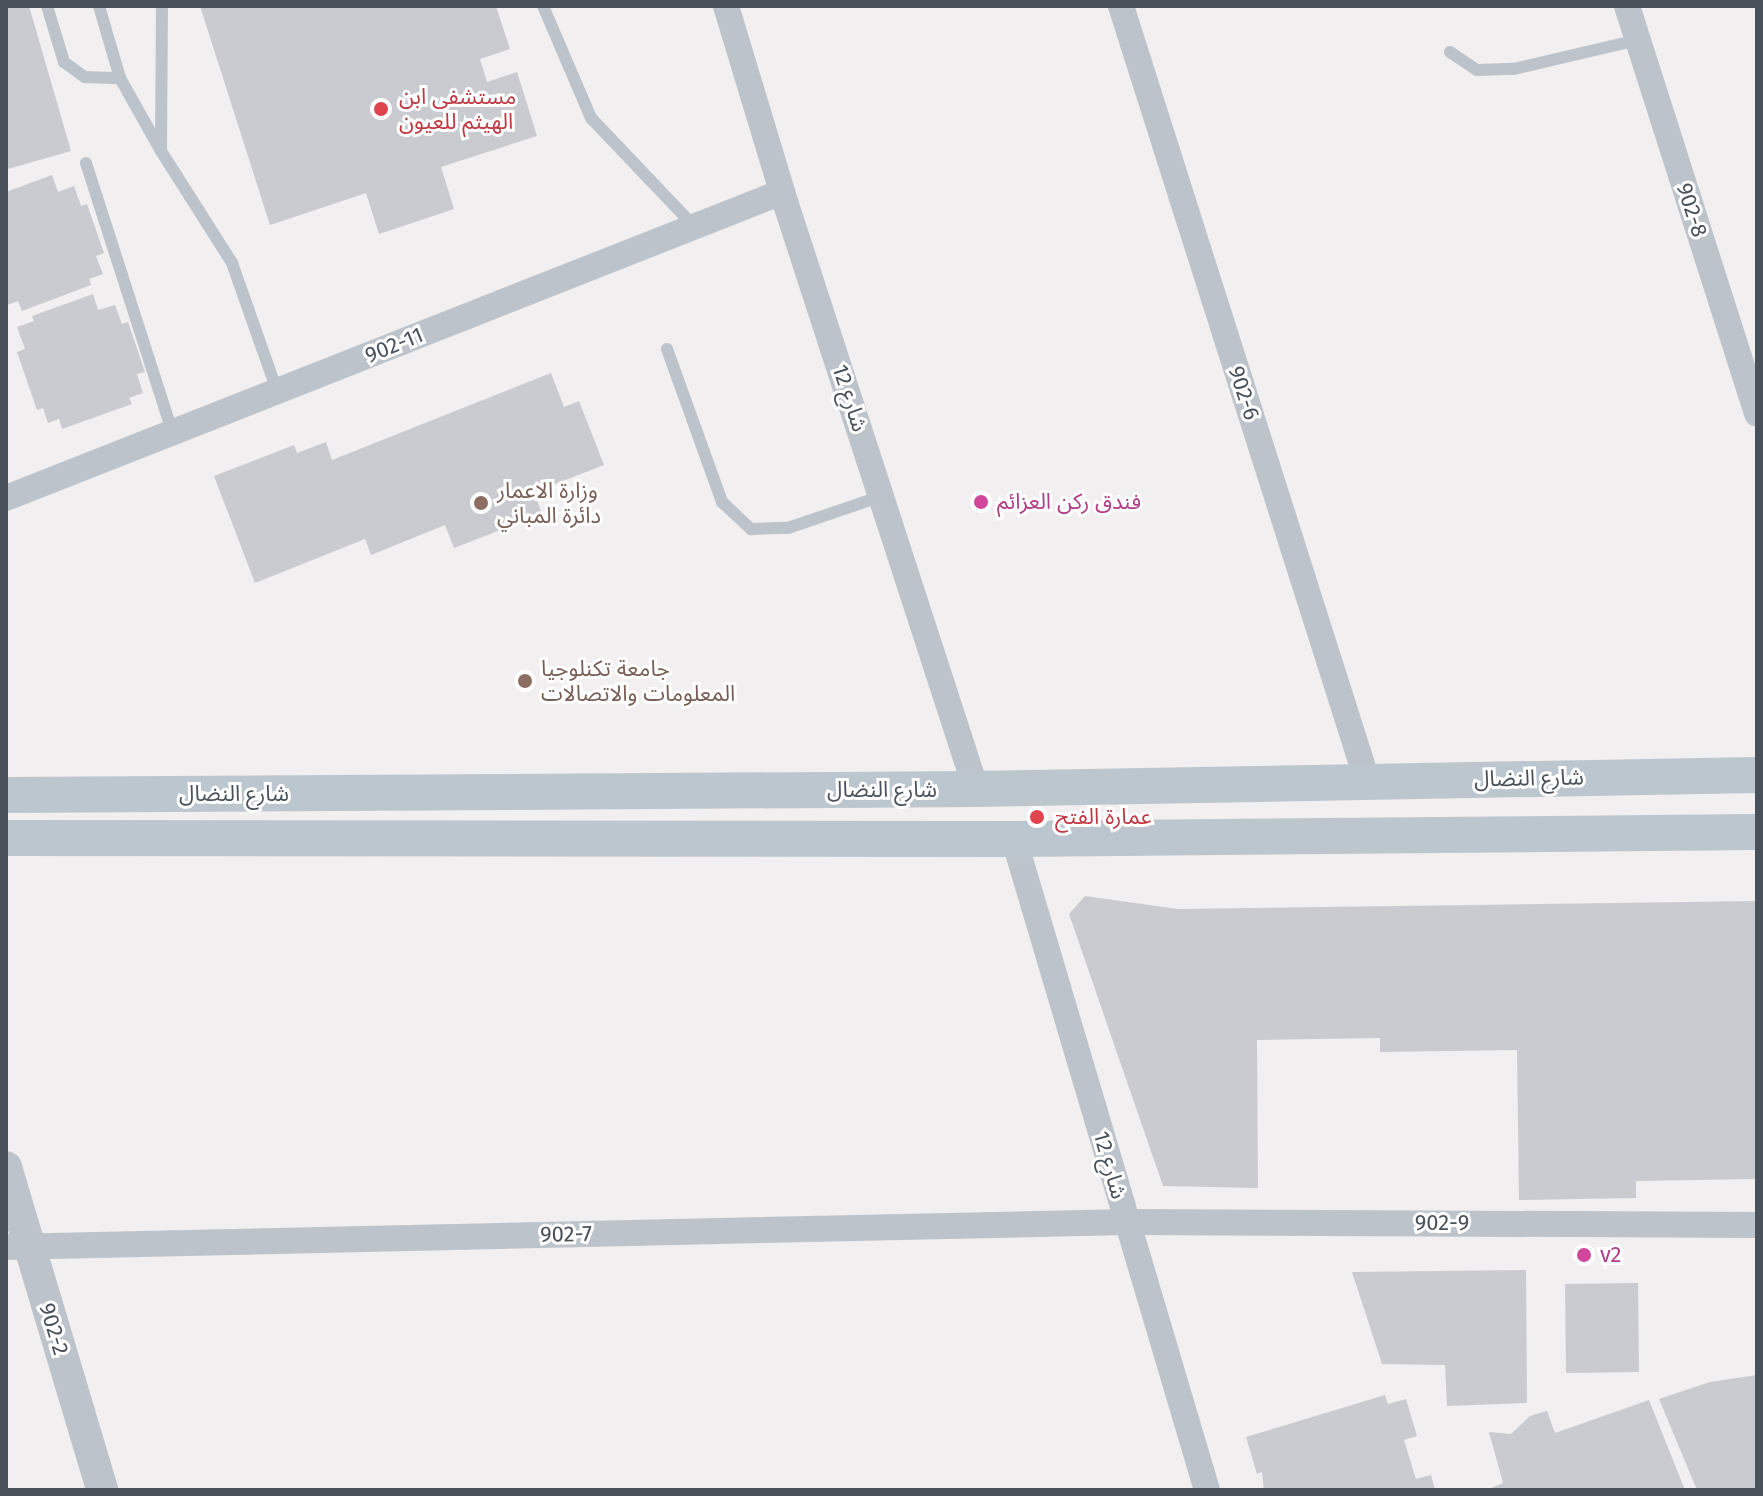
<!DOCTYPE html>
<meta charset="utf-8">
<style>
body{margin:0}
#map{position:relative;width:1763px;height:1496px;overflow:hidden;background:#f1efef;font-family:"Fira Sans","Noto Sans Arabic",sans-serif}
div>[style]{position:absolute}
.building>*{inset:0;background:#c9cbd1}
.service>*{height:12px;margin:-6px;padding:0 6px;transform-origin:6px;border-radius:6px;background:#bcc3ca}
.minor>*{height:26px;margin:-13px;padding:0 13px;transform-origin:13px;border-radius:13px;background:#bcc3ca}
.tertiary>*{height:32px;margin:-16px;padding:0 16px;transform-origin:16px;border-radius:16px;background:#bcc3ca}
.secondary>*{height:36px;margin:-18px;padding:0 18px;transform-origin:18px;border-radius:18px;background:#bcc6ce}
.dots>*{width:22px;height:22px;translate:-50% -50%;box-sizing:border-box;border:4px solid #fff;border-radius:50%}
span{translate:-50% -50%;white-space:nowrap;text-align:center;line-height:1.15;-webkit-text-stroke:6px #fff;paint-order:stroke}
.health-label{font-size:22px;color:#be3a42}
.left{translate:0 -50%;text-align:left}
.street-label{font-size:22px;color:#49525a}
.education-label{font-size:22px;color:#785e54}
.hotel-label{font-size:22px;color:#b23c85}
.frame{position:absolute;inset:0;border:8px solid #49525a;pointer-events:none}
</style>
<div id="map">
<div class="building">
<div style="clip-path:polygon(6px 6px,29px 6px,71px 151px,8px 169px)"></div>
<div style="clip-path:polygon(200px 6px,496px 6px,510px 49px,480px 59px,487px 82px,517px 72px,537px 136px,441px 167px,454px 209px,379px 234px,366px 193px,270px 225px)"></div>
<div style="clip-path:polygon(52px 175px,58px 192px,74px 186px,81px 206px,87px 204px,104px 253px,96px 256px,103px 274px,89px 279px,91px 285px,22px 311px,18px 301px,7px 305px,6px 302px,6px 192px)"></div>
<div style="clip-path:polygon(93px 294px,98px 310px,115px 305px,122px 324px,128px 322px,145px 372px,137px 374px,143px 393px,129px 398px,132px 404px,62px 429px,59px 419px,48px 423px,43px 408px,37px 410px,17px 352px,25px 349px,17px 327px,34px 321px,32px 316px)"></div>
<div style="clip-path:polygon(551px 373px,564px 407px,579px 401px,604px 465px,534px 492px,542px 514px,454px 548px,445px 525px,371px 555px,365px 539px,255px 583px,214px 476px,294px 445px,297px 453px,326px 442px,332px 460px)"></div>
<div style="clip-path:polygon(1085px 896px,1178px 909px,1757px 901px,1757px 1179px,1636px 1181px,1636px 1198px,1519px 1200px,1517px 1050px,1380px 1052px,1380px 1038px,1257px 1040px,1258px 1188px,1163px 1186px,1069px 914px)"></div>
<div style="clip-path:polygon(1526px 1270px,1527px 1403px,1447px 1406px,1445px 1365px,1382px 1364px,1352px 1272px)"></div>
<div style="clip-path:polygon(1638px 1283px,1639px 1372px,1566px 1373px,1565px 1284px)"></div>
<div style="clip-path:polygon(1757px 1375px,1757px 1490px,1697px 1490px,1659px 1399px,1710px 1382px)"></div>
<div style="clip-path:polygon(1385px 1395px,1388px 1404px,1406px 1399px,1417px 1436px,1404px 1440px,1416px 1479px,1431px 1475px,1435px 1490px,1264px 1490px,1262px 1472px,1257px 1474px,1246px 1437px)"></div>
<div style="clip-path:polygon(1649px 1400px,1685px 1490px,1487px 1490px,1503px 1483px,1489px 1432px,1511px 1434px,1530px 1416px,1547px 1411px,1555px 1433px)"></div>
</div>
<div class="service">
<div style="left:47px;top:6px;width:59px;rotate:73.1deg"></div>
<div style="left:64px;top:62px;width:26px;rotate:36deg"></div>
<div style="left:85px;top:77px;width:35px;rotate:2deg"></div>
<div style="left:99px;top:6px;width:75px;rotate:73.7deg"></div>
<div style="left:120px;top:78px;width:84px;rotate:60.7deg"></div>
<div style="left:161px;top:151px;width:133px;rotate:57.6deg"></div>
<div style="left:232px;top:263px;width:136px;rotate:70.6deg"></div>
<div style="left:543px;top:6px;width:122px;rotate:66.8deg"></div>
<div style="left:591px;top:118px;width:149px;rotate:46.4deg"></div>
<div style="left:1450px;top:52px;width:32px;rotate:34deg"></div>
<div style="left:1477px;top:70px;width:37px;rotate:-2deg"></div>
<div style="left:1514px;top:69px;width:127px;rotate:-13.2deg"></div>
<div style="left:161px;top:147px;width:141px;rotate:-89.6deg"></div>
<div style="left:86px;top:163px;width:285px;rotate:72.2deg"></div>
<div style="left:667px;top:349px;width:163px;rotate:70.2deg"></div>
<div style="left:722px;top:502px;width:40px;rotate:43deg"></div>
<div style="left:751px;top:529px;width:37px;rotate:-2deg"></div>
<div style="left:788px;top:528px;width:99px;rotate:-18.8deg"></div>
</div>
<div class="minor">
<div style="left:726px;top:6px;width:194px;rotate:73.2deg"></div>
<div style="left:782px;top:192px;width:628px;rotate:72deg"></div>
<div style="left:1121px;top:6px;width:812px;rotate:72.37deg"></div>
<div style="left:1627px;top:6px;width:428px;rotate:72.3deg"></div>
<div style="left:6px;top:498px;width:834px;rotate:-21.52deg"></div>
<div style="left:1014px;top:839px;width:679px;rotate:73.49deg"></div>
<div style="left:6px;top:1247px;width:1121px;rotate:-1.28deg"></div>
<div style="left:1127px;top:1222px;width:630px;rotate:0.27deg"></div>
</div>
<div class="tertiary">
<div style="left:6px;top:1167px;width:337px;rotate:73.4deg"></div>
</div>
<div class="secondary">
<div style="left:6px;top:795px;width:970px;rotate:-0.35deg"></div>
<div style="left:976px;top:789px;width:781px;rotate:-1.03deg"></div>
<div style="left:6px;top:838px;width:1008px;rotate:0.06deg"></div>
<div style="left:1014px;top:839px;width:743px;rotate:-0.54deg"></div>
</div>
<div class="dots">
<div style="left:381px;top:109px;background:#e0444e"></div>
<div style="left:981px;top:502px;background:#d1479c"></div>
<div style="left:481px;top:503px;background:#8d6e63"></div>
<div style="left:525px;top:681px;background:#8d6e63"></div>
<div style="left:1037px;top:817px;background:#e0444e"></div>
<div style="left:1584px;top:1255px;background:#d1479c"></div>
</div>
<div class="health-label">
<span class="left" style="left:399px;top:109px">مستشفى ابن<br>الهيثم للعيون</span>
<span class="left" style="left:1055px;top:817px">عمارة الفتح</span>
</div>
<div class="street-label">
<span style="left:1692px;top:210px;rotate:72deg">902-8</span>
<span style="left:394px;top:345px;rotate:-22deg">902-11</span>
<span style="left:1244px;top:393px;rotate:72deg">902-6</span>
<span style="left:850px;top:398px;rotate:72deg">شارع 12</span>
<span style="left:1529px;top:778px;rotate:-1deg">شارع النضال</span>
<span style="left:882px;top:790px">شارع النضال</span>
<span style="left:234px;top:794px">شارع النضال</span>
<span style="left:1110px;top:1165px;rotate:74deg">شارع 12</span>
<span style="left:1442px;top:1223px">902-9</span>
<span style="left:566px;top:1234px;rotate:-1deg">902-7</span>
<span style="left:54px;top:1329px;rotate:73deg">902-2</span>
</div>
<div class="education-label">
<span class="left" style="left:497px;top:503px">وزارة الاعمار<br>دائرة المباني</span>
<span class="left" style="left:541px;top:681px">جامعة تكنلوجيا<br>المعلومات والاتصالات</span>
</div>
<div class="hotel-label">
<span class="left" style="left:997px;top:502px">فندق ركن العزائم</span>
<span class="left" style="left:1600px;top:1255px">v2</span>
</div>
<div class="frame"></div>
</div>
